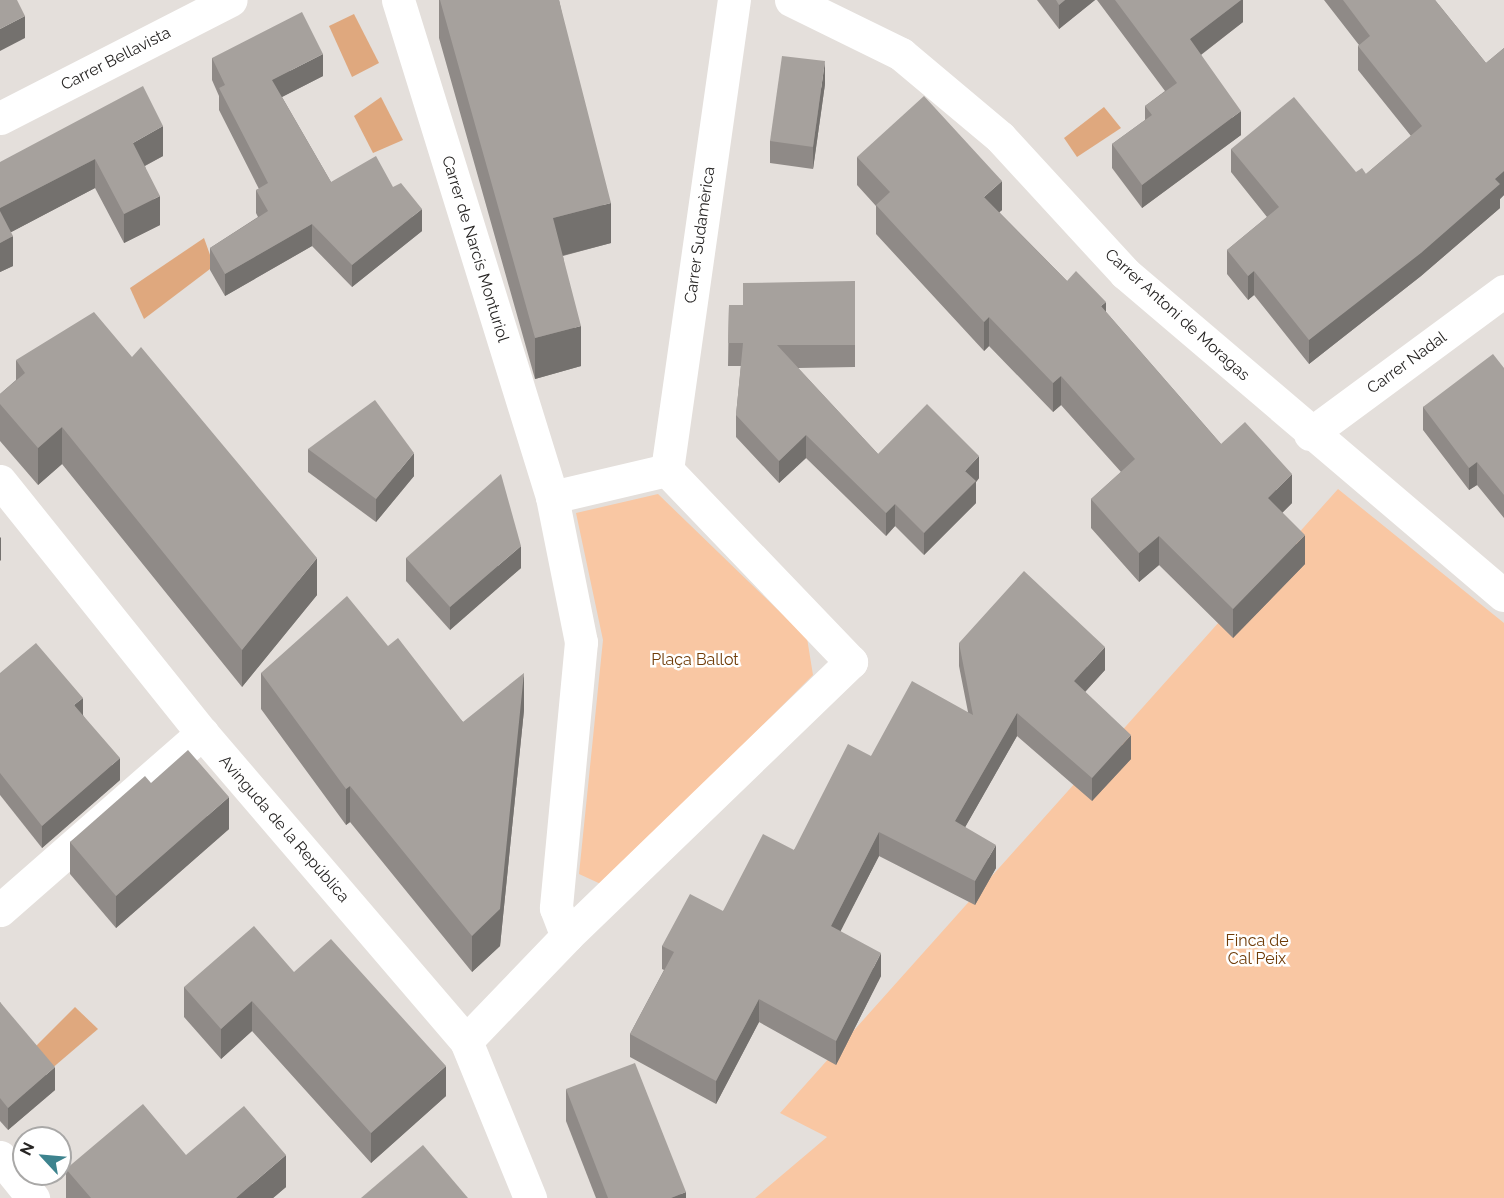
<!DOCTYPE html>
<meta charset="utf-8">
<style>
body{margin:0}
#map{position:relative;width:1504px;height:1198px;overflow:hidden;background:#e4dfdb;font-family:Raleway,sans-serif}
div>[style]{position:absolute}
.green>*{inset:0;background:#f9c7a3}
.water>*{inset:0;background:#dfa87e}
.street>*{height:33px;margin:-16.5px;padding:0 16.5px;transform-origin:16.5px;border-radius:16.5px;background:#fff}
.wall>*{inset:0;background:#8f8a87}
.shaded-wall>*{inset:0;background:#74716e}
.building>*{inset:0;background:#a6a19d}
span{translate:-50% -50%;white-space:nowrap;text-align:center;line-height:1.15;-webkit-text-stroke:5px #fff;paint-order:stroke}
.street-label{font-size:16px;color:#272524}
.park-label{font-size:16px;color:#6f3c09}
.north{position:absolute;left:12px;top:1126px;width:60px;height:60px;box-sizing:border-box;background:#fff;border:2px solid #a9a8a7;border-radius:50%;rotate:296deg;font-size:16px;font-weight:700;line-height:24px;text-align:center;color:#272524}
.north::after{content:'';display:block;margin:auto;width:21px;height:27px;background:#3d838e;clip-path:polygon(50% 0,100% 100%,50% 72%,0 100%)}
</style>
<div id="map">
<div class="green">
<div style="clip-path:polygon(1338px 489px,1504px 623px,1504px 1198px,755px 1198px,827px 1137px,780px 1113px)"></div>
<div style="clip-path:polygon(658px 494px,807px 638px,813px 675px,603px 885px,579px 874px,603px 640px,576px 513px)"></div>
</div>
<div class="water">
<div style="clip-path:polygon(354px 14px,379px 63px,352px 77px,329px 26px)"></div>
<div style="clip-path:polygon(381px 97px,403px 140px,373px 153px,354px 116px)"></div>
<div style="clip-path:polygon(1104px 107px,1121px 128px,1077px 157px,1064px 138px)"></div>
<div style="clip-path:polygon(204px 238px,214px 266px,144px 319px,130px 288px)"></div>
<div style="clip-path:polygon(75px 1007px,98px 1029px,43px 1076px,26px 1056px)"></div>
</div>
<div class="street">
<div style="left:398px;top:0;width:520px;rotate:72.78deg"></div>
<div style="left:552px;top:497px;width:148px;rotate:78.7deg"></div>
<div style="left:581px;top:642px;width:267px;rotate:95.4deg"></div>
<div style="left:556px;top:908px;width:30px;rotate:69deg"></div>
<div style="left:791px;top:0;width:123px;rotate:26.1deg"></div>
<div style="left:901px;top:54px;width:129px;rotate:40deg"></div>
<div style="left:1000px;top:137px;width:185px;rotate:47.4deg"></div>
<div style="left:1125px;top:273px;width:497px;rotate:40.4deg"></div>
<div style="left:0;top:118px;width:259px;rotate:-27.1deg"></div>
<div style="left:1310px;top:434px;width:241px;rotate:-36.4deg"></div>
<div style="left:667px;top:470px;width:475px;rotate:-81.9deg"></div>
<div style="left:0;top:481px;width:323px;rotate:51.3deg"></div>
<div style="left:202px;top:733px;width:406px;rotate:49.4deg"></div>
<div style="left:466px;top:1041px;width:170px;rotate:67.8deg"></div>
<div style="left:552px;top:497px;width:118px;rotate:-13.2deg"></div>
<div style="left:0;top:910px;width:269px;rotate:-41.2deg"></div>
<div style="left:466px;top:1041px;width:146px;rotate:-46.1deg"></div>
<div style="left:567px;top:936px;width:395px;rotate:-44deg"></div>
<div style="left:851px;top:662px;width:266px;rotate:-133.8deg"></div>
<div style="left:0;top:1157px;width:53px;rotate:51.2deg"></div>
</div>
<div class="wall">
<div style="clip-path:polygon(439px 0,559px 0,611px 243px,563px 256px,581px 366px,535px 379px,439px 38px)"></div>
<div style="clip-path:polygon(1037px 0,1095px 0,1059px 29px)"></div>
<div style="clip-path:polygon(1097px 0,1243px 0,1243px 22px,1201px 55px,1241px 135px,1142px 208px,1112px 168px,1112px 144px,1145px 120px,1145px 106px,1165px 91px)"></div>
<div style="clip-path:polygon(1324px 0,1435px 0,1486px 63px,1504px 48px,1504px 195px,1500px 199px,1500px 208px,1421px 276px,1309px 364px,1254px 295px,1248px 300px,1227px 274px,1227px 250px,1267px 217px,1231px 172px,1231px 149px,1366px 174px,1411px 136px,1358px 70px,1358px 46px,1359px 45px)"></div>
<div style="clip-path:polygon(212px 58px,323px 76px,282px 97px,331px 182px,393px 187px,422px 231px,352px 287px,312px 246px,225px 296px,210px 270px,210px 248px,258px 217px,256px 213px,256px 190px,259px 189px,219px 110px,219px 96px,212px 80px)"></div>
<div style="clip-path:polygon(825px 84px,813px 169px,770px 163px,770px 141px)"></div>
<div style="clip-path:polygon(163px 156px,145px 166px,160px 225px,124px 243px,95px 188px,11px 232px,13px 266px,0 272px,0 162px)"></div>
<div style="clip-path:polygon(857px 157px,1002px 210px,999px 212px,1067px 281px,1106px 312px,1221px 444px,1292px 503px,1282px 513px,1305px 564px,1233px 638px,1159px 565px,1139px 582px,1091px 528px,1091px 499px,1121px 472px,1061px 405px,1053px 412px,989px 346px,984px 351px,876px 234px,876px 206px,857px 185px)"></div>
<div style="clip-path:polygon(855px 281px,855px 367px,798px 368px,878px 454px,979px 478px,976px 482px,976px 503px,924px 555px,895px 526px,886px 536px,806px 458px,779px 483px,736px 437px,736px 415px,741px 366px,728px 366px,729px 305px,743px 305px)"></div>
<div style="clip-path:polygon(16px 360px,317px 595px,242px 687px,62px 464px,38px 485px,0 441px,0 394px,16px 380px)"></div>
<div style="clip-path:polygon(1504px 368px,1504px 518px,1477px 485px,1469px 490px,1423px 430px,1423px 407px)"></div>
<div style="clip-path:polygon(308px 449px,414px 476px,376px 522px,308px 472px)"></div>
<div style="clip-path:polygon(406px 558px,521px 568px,450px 630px,406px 581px)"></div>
<div style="clip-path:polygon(959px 643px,1105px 670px,1085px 692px,1131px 759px,1092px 801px,1017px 736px,965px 827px,996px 868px,975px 905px,879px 856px,840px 931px,881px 976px,836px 1065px,759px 1022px,716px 1104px,630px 1057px,630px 1034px,664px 970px,662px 969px,662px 946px,723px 911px,794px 850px,871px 756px,968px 712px,959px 666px)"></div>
<div style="clip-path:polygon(388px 646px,463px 722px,524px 710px,500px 946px,472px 972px,350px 822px,346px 825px,261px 709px,261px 673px)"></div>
<div style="clip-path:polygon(0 673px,83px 715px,120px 780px,42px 848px,0 795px)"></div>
<div style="clip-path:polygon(151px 783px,229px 829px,116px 928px,70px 874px,70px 842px)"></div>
<div style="clip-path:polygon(294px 972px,446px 1096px,371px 1163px,252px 1031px,221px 1059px,184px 1017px,184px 987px)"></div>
<div style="clip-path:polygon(0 1002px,55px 1090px,8px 1130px,0 1121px)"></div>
<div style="clip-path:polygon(566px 1089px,686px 1198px,596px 1198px,566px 1121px)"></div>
<div style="clip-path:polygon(66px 1169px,286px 1187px,273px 1198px,66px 1198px)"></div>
</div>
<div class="shaded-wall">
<div style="clip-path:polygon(1065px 0,1095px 0,1059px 29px,1059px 5px)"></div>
<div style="clip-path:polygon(1241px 0,1243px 0,1243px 22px,1190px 63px,1190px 39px)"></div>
<div style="clip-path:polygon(25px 16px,25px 38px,0 51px,0 29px)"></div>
<div style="clip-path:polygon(323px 54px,323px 76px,272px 102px,272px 80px)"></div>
<div style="clip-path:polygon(825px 61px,825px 84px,813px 169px,813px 147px)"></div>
<div style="clip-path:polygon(1241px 111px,1241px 135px,1142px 208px,1142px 185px)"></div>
<div style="clip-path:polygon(163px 126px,163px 156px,133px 172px,133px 143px)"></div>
<div style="clip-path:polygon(95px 159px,95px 188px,0 238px,0 208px)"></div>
<div style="clip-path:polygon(1504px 171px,1504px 195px,1500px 199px,1500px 208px,1421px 276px,1309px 364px,1309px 340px)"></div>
<div style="clip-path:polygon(1002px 181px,1002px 210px,984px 226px,984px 197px)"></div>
<div style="clip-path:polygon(160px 196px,160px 225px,124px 243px,124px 214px)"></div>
<div style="clip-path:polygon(611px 203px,611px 243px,553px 258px,553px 218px)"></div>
<div style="clip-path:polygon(422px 209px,422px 231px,352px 287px,352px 265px)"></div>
<div style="clip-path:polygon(312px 224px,312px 246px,225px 296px,225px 274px)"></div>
<div style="clip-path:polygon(13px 236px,13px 266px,0 272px,0 243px)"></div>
<div style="clip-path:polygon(1254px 271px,1254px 295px,1248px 300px,1248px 276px)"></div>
<div style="clip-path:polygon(1106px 302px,1106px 330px,1101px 306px)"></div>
<div style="clip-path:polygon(989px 317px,989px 346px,984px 351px,984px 322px)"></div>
<div style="clip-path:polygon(581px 326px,581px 366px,535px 379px,535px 338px)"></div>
<div style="clip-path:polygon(1061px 376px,1061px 405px,1053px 412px,1053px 383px)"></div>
<div style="clip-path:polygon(62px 427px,62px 464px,38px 485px,38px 448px)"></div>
<div style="clip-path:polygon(806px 435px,806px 458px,779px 483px,779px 461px)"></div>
<div style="clip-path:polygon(414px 453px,414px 476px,376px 522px,376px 499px)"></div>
<div style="clip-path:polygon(979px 456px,979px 478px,976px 482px,976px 503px,924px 555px,924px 533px,965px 471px)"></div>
<div style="clip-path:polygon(1477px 462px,1477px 485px,1469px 490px,1469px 468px)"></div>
<div style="clip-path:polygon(1292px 474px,1292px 503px,1268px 527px,1268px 498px)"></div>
<div style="clip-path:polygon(895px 504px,895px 526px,886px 536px,886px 513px)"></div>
<div style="clip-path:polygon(1305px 535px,1305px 564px,1233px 638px,1233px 609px)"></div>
<div style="clip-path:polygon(1159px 536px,1159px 565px,1139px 582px,1139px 553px)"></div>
<div style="clip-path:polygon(1px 537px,1px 560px,0 561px,0 538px)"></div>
<div style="clip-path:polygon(521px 546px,521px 568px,450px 630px,450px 607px)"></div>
<div style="clip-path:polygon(317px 558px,317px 595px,242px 687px,242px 650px)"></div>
<div style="clip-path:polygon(1105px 647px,1105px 670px,1074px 704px,1074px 681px)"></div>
<div style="clip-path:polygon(524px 673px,524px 710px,500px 946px,472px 972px,472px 936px)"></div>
<div style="clip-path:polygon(83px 698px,83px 721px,74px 705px)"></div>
<div style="clip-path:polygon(1017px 713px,1017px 736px,955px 845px,955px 821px)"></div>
<div style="clip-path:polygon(1131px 735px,1131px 759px,1092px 801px,1092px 778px)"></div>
<div style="clip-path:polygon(120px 758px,120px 780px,42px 848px,42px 826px)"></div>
<div style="clip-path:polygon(350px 786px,350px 822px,346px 825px,346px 789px)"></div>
<div style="clip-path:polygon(229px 797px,229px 829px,116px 928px,116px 896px)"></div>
<div style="clip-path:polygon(879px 832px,879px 856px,831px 950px,831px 926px)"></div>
<div style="clip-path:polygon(996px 845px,996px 868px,975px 905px,975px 881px)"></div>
<div style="clip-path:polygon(881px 953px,881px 976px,836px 1065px,836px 1041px)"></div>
<div style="clip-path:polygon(759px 999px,759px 1022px,716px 1104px,716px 1081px)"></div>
<div style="clip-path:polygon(252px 1001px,252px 1031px,221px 1059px,221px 1029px)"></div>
<div style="clip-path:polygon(446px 1066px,446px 1096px,371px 1163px,371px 1133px)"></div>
<div style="clip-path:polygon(55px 1067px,55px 1090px,8px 1130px,8px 1108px)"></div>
<div style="clip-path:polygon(286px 1155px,286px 1187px,273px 1198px,236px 1198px)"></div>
<div style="clip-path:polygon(686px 1192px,686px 1198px,671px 1198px)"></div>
</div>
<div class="building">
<div style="clip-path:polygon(0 0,17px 0,25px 16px,0 29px)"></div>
<div style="clip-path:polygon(440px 0,559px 0,611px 203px,553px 218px,581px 326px,535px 338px)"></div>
<div style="clip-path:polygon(1056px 0,1065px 0,1059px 5px)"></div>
<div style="clip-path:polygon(1115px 0,1241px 0,1190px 39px,1241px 111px,1142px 185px,1112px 144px,1152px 115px,1145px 106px,1177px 83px)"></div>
<div style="clip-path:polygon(1343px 0,1435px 0,1486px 63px,1504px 48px,1504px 171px,1495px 179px,1500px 184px,1421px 253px,1309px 340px,1254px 271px,1248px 276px,1227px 250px,1279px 207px,1231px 149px,1294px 97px,1356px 172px,1362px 168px,1366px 174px,1422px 126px,1358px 46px,1370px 36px)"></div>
<div style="clip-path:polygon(302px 12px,323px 54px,272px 80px,331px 182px,376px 156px,393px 187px,401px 183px,422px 209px,352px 265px,312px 224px,225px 274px,210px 248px,268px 211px,256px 190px,268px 183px,219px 88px,225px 85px,212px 58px)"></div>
<div style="clip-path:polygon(782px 56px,825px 61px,813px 147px,770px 141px)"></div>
<div style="clip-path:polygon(143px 86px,163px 126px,133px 143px,160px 196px,124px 214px,95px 159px,0 208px,0 162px)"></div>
<div style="clip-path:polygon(924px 96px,1002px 181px,984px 197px,1067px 281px,1076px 271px,1106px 302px,1101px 306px,1221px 444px,1245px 422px,1292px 474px,1268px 498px,1305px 535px,1233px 609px,1159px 536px,1139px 553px,1091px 499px,1135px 459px,1061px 376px,1053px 383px,989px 317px,984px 322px,876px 205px,890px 192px,857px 157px)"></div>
<div style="clip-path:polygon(0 211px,13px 236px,0 243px)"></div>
<div style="clip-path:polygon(855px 281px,855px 345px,777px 345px,878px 454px,927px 404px,979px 456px,965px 471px,976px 481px,924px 533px,895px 504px,886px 513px,806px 435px,779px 461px,736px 415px,743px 343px,728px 343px,729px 305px,743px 305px,743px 283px)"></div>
<div style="clip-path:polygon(94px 312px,132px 357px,141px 347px,317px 558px,242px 650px,62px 427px,38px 448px,0 404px,0 394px,25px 373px,16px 360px)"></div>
<div style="clip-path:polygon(1493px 354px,1504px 368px,1504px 495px,1477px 462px,1469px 468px,1423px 407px)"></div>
<div style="clip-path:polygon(375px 400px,414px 453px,376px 499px,308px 449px)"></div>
<div style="clip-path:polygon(501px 474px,521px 546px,450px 607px,406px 558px)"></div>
<div style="clip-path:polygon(1024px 571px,1105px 647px,1074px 681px,1131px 735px,1092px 778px,1017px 713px,955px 821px,996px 845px,975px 881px,879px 832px,831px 926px,881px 953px,836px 1041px,759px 999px,716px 1081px,630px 1034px,674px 952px,662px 946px,690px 894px,723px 911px,763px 834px,794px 850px,848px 744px,871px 756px,912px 681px,973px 715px,959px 643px)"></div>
<div style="clip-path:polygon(347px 596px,388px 646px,398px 638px,463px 722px,524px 673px,500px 909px,472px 936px,350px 786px,346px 789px,261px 673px)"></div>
<div style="clip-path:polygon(36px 643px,83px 698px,74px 705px,120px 758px,42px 826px,0 773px,0 673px)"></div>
<div style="clip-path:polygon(188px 750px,229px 797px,116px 896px,70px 842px,145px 776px,151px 783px)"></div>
<div style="clip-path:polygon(254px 926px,294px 972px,331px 939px,446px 1066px,371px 1133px,252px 1001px,221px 1029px,184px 987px)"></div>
<div style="clip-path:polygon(0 1002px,55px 1067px,8px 1108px,0 1098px)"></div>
<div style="clip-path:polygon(635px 1063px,686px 1192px,671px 1198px,608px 1198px,566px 1089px)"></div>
<div style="clip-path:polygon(143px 1104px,186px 1155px,244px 1106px,286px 1155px,236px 1198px,91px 1198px,66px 1169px)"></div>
<div style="clip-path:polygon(423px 1145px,468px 1198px,361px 1198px)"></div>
</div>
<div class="street-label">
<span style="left:116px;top:59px;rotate:-27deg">Carrer Bellavista</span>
<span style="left:700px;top:235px;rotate:-82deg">Carrer Sudamèrica</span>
<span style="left:475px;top:249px;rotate:73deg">Carrer de Narcís Monturiol</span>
<span style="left:1177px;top:315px;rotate:42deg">Carrer Antoni de Moragas</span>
<span style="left:1407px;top:363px;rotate:-36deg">Carrer Nadal</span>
<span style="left:284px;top:829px;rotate:49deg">Avinguda de la República</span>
</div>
<div class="park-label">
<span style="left:695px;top:660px">Plaça Ballot</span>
<span style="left:1257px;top:950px">Finca de<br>Cal Peix</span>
</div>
<div class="north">N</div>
</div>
